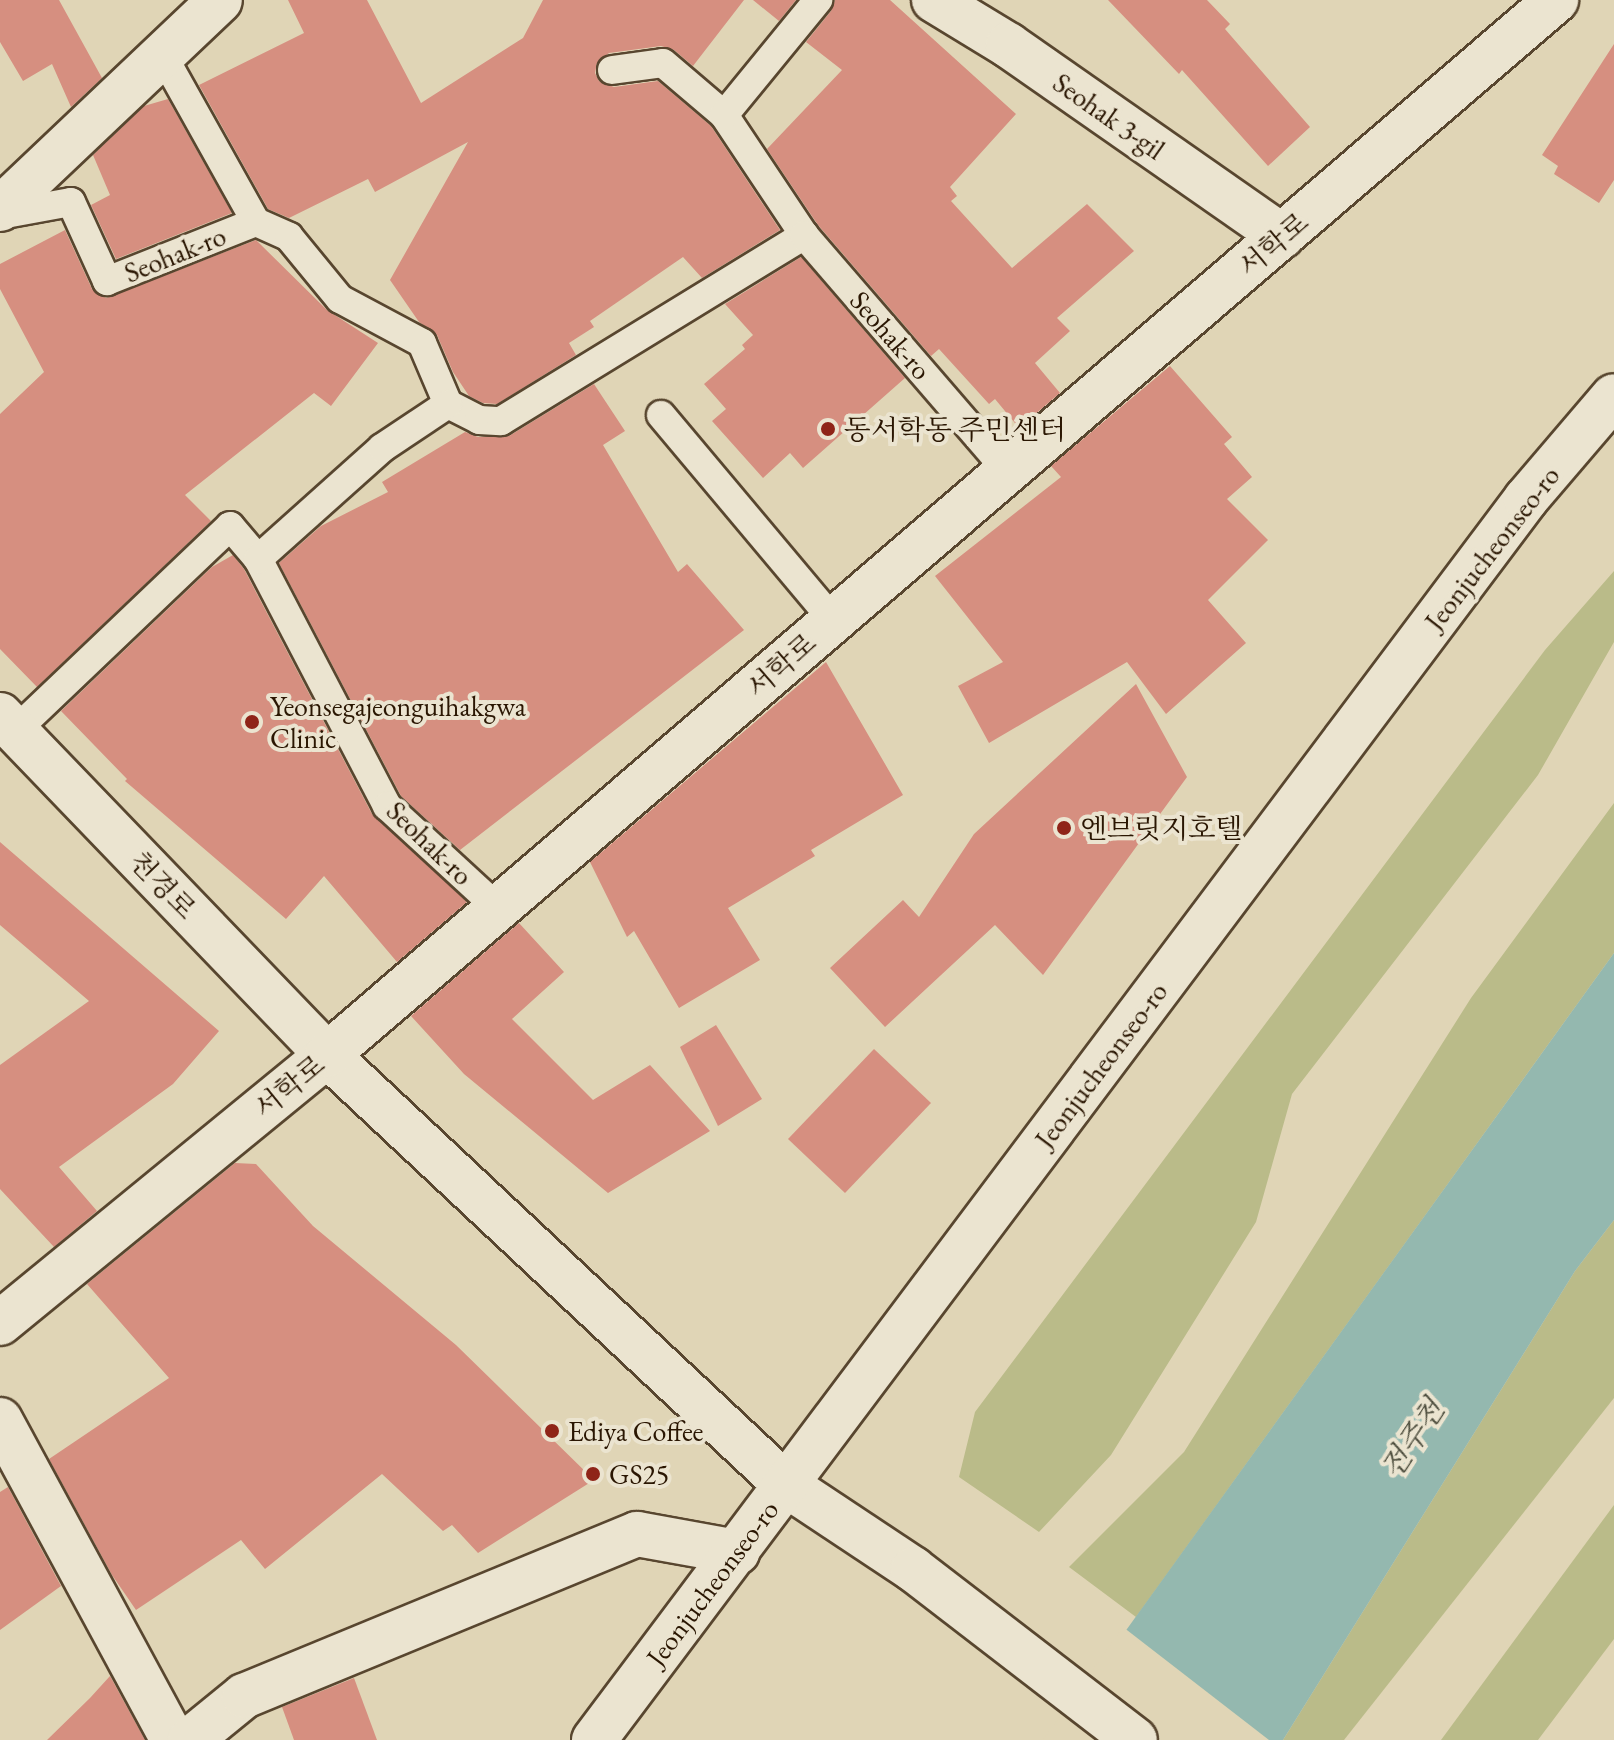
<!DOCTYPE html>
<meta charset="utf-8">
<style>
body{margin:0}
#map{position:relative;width:1614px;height:1740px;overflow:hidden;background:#e0d5b6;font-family:"EB Garamond","Noto Serif KR",serif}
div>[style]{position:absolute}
.green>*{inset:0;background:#babb89}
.water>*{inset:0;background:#94b8af}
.pier>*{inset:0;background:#e0d5b6}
.building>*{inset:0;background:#d68f80}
.roads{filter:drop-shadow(2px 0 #58462f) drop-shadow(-2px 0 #58462f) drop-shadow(0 2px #58462f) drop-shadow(0 -2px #58462f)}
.service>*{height:28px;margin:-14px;padding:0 14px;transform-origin:14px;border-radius:14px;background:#ebe4d0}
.minor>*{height:44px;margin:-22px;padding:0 22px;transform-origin:22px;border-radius:22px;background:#ebe4d0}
.tertiary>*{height:44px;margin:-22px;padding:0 22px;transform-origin:22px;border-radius:22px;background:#ebe4d0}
.dots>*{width:22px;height:22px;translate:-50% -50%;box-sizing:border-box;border:4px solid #ebe4d0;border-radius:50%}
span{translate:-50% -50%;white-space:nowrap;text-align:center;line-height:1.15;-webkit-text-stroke:8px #ebe4d0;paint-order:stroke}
.street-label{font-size:28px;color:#2a1602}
.poi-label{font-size:28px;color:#2a1602}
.left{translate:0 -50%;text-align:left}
.water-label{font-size:30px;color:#4f4f3f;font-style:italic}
</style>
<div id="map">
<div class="green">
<div style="clip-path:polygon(1614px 571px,1614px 642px,1538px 775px,1292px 1094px,1256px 1222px,1111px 1455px,1039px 1532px,959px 1477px,975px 1412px,1545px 650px)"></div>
<div style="clip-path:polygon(1614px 803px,1614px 953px,1136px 1617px,1069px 1567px,1184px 1452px,1471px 998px)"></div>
<div style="clip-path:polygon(1614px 1220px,1614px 1398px,1344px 1740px,1283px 1740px,1575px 1271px)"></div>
<div style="clip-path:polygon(1614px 1505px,1614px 1639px,1538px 1740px,1441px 1740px)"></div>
</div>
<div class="water">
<div style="clip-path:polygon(1614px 953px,1614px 1220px,1575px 1271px,1283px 1740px,1047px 1740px)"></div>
</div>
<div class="pier">
<div style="clip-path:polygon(1123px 1627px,1269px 1740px,1043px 1740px)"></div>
</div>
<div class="building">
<div style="clip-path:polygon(0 0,59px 0,102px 78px,71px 107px,52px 64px,23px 81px,0 42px)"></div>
<div style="clip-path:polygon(288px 0,367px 0,421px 103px,523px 38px,543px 0,744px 0,693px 66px,674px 50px,661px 46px,609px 53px,597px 63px,595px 73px,599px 81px,614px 87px,658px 81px,711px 126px,780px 230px,702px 278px,683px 257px,590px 321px,594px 327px,569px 343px,576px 355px,497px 404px,483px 403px,469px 396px,453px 372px,437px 335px,419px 322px,390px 280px,468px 142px,375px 192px,368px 179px,289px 218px,268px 209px,199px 85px,304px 33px)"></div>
<div style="clip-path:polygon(753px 0,796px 0,779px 21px)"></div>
<div style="clip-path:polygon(835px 0,890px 0,1016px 114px,950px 187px,957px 196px,951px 201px,1012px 268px,1087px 204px,1134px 251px,1057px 318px,1070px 331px,1035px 363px,1060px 393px,1019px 428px,995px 399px,989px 404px,939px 349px,931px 356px,818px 225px,767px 149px,842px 70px,806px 42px,831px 11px)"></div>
<div style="clip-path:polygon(1108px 0,1207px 0,1230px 24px,1225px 29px,1310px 127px,1268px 166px,1182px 70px,1179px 74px)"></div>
<div style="clip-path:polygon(1614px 44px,1614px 180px,1599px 203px,1554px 174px,1558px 166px,1542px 155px)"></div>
<div style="clip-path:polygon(168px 99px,232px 213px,116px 259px,91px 205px,110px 195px,93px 155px,144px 106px)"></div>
<div style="clip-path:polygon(65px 230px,92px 289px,106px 298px,256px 240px,327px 310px,378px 343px,331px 406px,314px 393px,185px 495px,211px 521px,37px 687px,0 649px,0 414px,44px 372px,0 289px,0 264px)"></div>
<div style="clip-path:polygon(801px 257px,905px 378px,803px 468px,790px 453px,763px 478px,712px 421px,726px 409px,704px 384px,745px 349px,742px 345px,753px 335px,725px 304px)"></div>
<div style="clip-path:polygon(1170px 366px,1232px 437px,1224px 444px,1252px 477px,1227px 499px,1268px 540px,1208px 600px,1246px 643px,1166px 714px,1127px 662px,989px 743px,958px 686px,1003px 662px,935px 576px,1061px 477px,1051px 466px)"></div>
<div style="clip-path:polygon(594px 384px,625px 431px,603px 445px,678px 572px,687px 564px,744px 630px,460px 850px,401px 796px,279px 563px,321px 526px,388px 492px,382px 482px,465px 432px,478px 437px,509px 436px)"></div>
<div style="clip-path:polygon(233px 555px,244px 569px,372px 814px,467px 902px,397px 962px,324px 876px,286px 919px,125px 781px,127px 779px,61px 711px,212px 567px)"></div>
<div style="clip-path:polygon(826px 662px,903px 795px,811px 850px,815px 856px,728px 908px,760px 960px,679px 1008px,634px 931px,627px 937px,590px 862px)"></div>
<div style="clip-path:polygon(1136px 684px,1187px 777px,1043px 975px,995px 925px,885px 1027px,830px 968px,903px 900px,919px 917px,974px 834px)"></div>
<div style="clip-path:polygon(0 842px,219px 1031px,173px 1084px,59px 1167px,97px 1211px,54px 1247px,0 1189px,0 1065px,89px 1001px,0 925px)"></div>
<div style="clip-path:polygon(519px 923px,564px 972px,512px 1019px,593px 1100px,650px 1065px,710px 1131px,608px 1193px,464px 1074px,411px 1016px)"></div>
<div style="clip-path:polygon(716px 1025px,762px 1099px,718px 1126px,680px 1047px)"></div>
<div style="clip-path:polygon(874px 1049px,931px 1103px,845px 1193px,788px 1139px)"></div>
<div style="clip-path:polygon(235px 1163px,256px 1164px,313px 1226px,456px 1345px,594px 1480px,478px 1553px,452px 1525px,443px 1531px,382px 1474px,265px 1569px,241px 1540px,136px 1610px,112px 1575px,49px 1459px,169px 1378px,87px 1284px)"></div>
<div style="clip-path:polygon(8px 1487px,61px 1586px,0 1630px,0 1492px)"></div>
<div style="clip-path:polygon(110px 1676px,145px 1740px,47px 1740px,90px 1698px)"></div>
<div style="clip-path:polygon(354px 1678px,377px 1740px,294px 1740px,282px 1707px)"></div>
</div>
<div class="roads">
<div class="service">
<div style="left:162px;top:54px;width:193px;rotate:60.8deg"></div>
<div style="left:256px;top:222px;width:36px;rotate:24deg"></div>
<div style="left:289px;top:237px;width:80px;rotate:50.6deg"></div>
<div style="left:340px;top:299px;width:93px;rotate:28.2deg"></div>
<div style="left:422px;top:343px;width:66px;rotate:66.9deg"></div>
<div style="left:448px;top:404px;width:35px;rotate:27deg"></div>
<div style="left:479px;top:420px;width:22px;rotate:3deg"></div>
<div style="left:501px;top:421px;width:356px;rotate:-31.5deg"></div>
<div style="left:612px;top:70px;width:51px;rotate:-7.8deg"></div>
<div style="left:663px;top:63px;width:80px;rotate:40.4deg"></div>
<div style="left:724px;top:115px;width:144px;rotate:56.3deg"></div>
<div style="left:804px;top:235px;width:312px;rotate:49.2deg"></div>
<div style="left:724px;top:115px;width:149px;rotate:-50.7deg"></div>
<div style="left:0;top:215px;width:72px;rotate:-10.4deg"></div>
<div style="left:71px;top:202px;width:87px;rotate:65.5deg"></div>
<div style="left:107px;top:281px;width:160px;rotate:-21.6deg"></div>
<div style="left:661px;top:415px;width:268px;rotate:50deg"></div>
<div style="left:258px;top:559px;width:279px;rotate:62.4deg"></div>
<div style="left:387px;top:806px;width:151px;rotate:42.6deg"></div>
<div style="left:15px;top:731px;width:297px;rotate:-43.6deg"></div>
<div style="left:230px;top:526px;width:43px;rotate:49.7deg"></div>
<div style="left:258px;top:559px;width:166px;rotate:-41.8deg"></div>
<div style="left:382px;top:448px;width:79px;rotate:-33.7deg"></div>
</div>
<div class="minor">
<div style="left:934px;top:0;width:87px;rotate:31.3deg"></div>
<div style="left:1008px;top:45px;width:334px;rotate:34.9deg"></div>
<div style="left:0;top:209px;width:303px;rotate:-43.5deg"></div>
<div style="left:0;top:715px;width:472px;rotate:46.1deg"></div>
<div style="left:327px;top:1055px;width:628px;rotate:43.13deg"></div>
<div style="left:785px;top:1484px;width:154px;rotate:33.6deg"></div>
<div style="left:913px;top:1569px;width:280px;rotate:37.6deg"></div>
<div style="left:0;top:1323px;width:423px;rotate:-39.3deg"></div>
<div style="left:327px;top:1055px;width:1620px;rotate:-40.64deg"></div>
<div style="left:0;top:1420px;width:364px;rotate:61.6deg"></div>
<div style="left:190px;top:1740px;width:70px;rotate:-39.2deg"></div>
<div style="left:244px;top:1696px;width:425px;rotate:-22.4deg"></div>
<div style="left:637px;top:1534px;width:102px;rotate:10.2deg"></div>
</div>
<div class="tertiary">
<div style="left:594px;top:1740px;width:1552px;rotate:-53.09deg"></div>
<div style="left:1526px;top:499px;width:135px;rotate:-49.5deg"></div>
</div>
</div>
<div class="dots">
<div style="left:828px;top:429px;background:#8f2418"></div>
<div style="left:252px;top:722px;background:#8f2418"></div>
<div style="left:1064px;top:828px;background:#8f2418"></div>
<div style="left:552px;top:1431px;background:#8f2418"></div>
<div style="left:593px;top:1474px;background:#8f2418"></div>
</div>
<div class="street-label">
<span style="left:1109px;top:116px;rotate:35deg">Seohak 3-gil</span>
<span style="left:1273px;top:244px;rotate:-40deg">서학로</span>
<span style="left:175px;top:254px;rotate:-22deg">Seohak-ro</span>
<span style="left:891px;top:335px;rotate:49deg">Seohak-ro</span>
<span style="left:1492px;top:548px;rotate:-52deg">Jeonjucheonseo-ro</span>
<span style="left:781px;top:665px;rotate:-41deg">서학로</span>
<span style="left:430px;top:843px;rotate:44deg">Seohak-ro</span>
<span style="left:163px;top:885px;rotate:46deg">천경로</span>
<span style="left:1101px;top:1065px;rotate:-53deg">Jeonjucheonseo-ro</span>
<span style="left:289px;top:1086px;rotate:-39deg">서학로</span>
<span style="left:712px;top:1583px;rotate:-53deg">Jeonjucheonseo-ro</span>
</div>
<div class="poi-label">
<span class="left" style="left:844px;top:429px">동서학동 주민센터</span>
<span class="left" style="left:270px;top:722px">Yeonsegajeonguihakgwa<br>Clinic</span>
<span class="left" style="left:1080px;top:828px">엔브릿지호텔</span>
<span class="left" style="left:568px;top:1431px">Ediya Coffee</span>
<span class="left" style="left:609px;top:1474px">GS25</span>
</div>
<div class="water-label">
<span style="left:1413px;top:1439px;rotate:-56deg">전주천</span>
</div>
</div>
